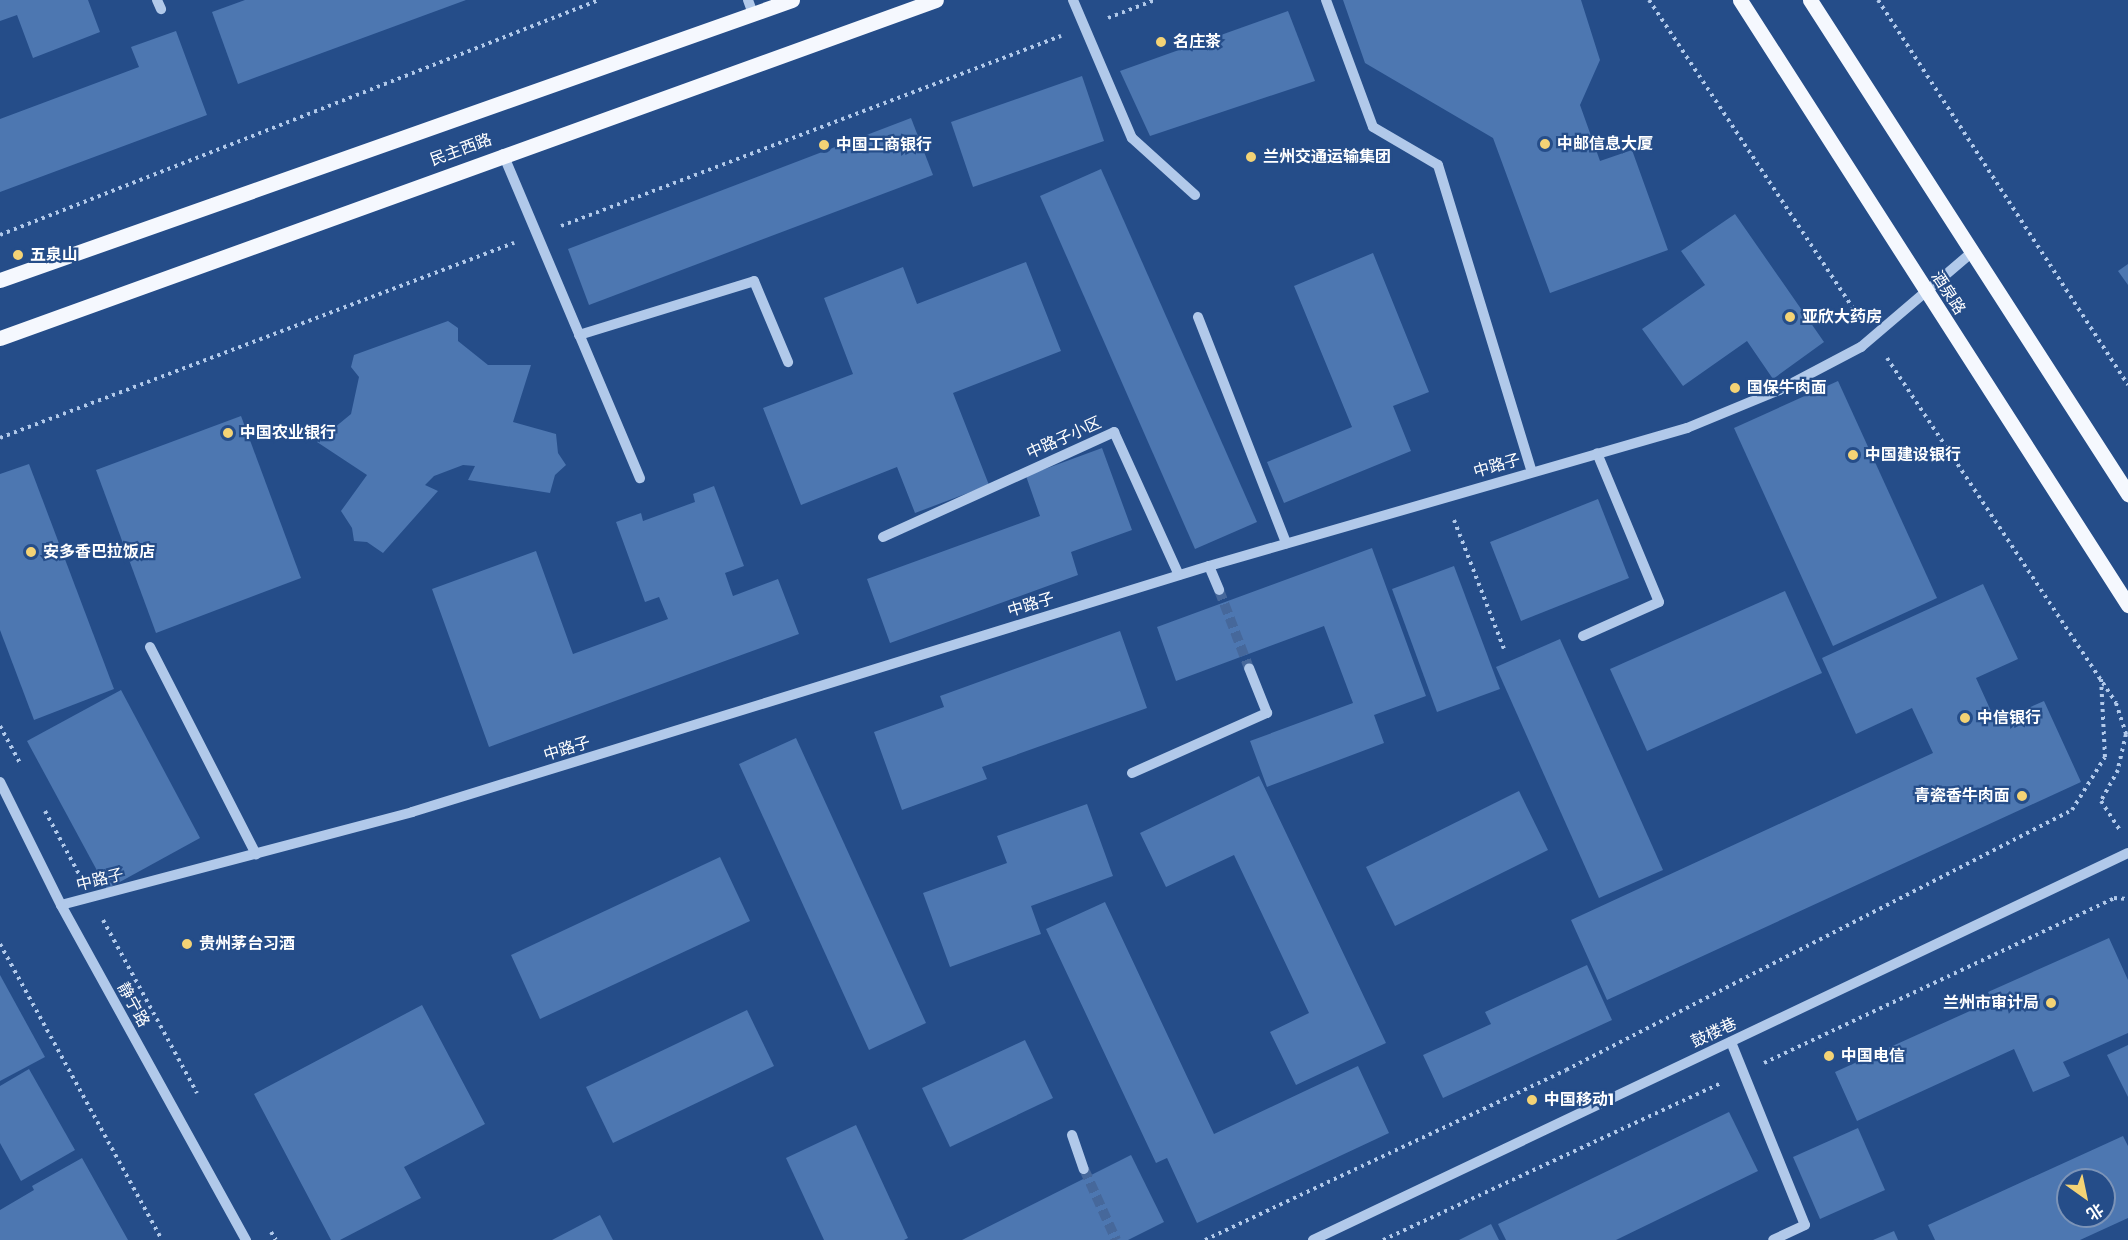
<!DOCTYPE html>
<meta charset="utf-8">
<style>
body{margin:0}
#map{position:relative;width:2128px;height:1240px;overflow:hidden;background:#254d89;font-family:Poppins,"Noto Sans SC",sans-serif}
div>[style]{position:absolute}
.building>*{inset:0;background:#4d77b1}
.minor-tunnel>*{height:10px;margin-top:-5px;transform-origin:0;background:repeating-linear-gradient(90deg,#46689b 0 10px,transparent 0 15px)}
.path>*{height:4px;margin-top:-2px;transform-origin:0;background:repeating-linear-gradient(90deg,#b1c9ea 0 3px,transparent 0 7.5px)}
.minor>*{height:10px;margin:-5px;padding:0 5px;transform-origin:5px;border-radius:5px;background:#b1c9ea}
.major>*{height:15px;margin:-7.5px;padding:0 7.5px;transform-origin:7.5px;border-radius:7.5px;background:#f5f8fe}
.dots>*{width:16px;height:16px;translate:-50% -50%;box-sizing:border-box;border:3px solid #254d89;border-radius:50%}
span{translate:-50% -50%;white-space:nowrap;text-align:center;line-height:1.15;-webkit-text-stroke:4.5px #254d89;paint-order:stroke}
.poi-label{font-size:16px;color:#fff;font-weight:700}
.left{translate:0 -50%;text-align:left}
.right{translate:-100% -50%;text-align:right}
.street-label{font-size:16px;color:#fff}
.north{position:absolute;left:2056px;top:1168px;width:60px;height:60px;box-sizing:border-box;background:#254d89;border:2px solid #7c94b8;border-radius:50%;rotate:147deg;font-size:16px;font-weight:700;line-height:24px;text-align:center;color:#fff}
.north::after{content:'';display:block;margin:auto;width:21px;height:27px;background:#f4d375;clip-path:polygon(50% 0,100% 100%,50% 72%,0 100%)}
</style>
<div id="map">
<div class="building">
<div style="clip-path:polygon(0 0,88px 0,100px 32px,33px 58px,17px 15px,0 21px)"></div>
<div style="clip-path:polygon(245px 0,466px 0,238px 84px,212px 12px)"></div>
<div style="clip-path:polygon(1343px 0,1581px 0,1600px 60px,1580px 105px,1600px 161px,1632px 150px,1668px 250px,1550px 293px,1493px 138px,1365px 63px)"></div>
<div style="clip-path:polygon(1288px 11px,1315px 81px,1150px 136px,1120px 71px)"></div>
<div style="clip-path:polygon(176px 31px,207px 115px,0 192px,0 119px,139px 67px,131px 47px)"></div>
<div style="clip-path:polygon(1082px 76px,1104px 141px,973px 187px,951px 122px)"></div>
<div style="clip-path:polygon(911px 118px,933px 175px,589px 305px,568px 249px)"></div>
<div style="clip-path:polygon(1101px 169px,1257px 522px,1195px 549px,1040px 196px)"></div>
<div style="clip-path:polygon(1735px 214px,1824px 342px,1773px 379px,1747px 341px,1683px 386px,1642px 329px,1705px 285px,1681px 251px)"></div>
<div style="clip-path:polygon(1373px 253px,1429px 392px,1393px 406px,1411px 451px,1284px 503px,1267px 462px,1352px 427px,1294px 286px)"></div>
<div style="clip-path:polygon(1026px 262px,1061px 351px,953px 393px,989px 485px,915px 513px,897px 467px,801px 505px,763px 408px,853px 374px,824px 298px,903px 267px,917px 304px)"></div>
<div style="clip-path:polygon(2128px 264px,2128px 285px,2118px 271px)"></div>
<div style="clip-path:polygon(448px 321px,458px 328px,458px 341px,488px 365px,531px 365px,513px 422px,556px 434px,558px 453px,566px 465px,555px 475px,550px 493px,468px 480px,475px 466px,463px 465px,434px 476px,425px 485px,438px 491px,383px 553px,367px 542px,354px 541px,352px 528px,341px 511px,367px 475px,317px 442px,351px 414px,359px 377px,351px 367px,354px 355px)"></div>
<div style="clip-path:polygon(1838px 381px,1937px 598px,1833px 646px,1734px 428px)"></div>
<div style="clip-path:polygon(241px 416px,301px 578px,156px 633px,96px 470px)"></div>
<div style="clip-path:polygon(1102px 448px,1132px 530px,1071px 552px,1078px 575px,890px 643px,867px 579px,1040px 516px,1026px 476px)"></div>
<div style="clip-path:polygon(29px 464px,114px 689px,34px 720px,0 630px,0 474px)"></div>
<div style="clip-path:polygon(714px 486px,744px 566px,725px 573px,733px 596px,778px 579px,799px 634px,489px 747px,432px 589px,536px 551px,573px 654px,668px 619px,659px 597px,645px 602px,616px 522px,641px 513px,643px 521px,695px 502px,693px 494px)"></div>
<div style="clip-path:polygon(1598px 499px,1629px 578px,1521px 621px,1490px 542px)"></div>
<div style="clip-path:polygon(1372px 548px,1426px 696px,1374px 715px,1384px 743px,1267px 787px,1250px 741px,1353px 703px,1324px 626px,1176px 681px,1157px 627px)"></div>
<div style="clip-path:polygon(1454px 566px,1500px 689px,1437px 712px,1392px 589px)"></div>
<div style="clip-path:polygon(1983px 584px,2018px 659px,1976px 678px,1996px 722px,2044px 701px,2081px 782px,1607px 1000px,1571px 920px,1933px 753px,1912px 708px,1856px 734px,1822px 658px)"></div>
<div style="clip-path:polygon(1785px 591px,1822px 673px,1647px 751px,1610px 669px)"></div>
<div style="clip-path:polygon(1120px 631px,1147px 708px,982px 767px,987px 779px,902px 810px,874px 732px,944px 707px,940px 696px)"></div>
<div style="clip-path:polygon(1560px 639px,1663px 870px,1599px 898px,1496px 667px)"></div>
<div style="clip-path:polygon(121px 690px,200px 838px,107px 889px,27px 741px)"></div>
<div style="clip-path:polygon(796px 738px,926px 1023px,869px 1050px,739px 764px)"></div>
<div style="clip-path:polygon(1259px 776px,1386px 1043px,1296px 1085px,1270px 1032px,1309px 1013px,1234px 855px,1166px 887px,1140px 833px)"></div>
<div style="clip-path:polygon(1519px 791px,1548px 850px,1395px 926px,1366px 867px)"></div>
<div style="clip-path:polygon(1087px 804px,1113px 876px,1031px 906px,1041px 934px,950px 967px,923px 893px,1007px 863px,997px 836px)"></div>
<div style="clip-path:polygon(720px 857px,750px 921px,540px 1019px,511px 955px)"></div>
<div style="clip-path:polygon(1105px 902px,1214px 1134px,1358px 1066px,1389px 1133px,1197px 1223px,1167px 1158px,1156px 1163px,1046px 929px)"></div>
<div style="clip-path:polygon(2109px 938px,2128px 980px,2128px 1033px,2063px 1062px,2070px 1076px,2033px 1092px,2014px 1049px,1857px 1121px,1835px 1072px,1992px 1001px,1988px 992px)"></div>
<div style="clip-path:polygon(1587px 965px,1612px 1020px,1443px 1098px,1423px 1055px,1491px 1024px,1485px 1012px)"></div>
<div style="clip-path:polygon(0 975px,45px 1057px,0 1081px)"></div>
<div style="clip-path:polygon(422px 1005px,485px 1124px,404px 1167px,421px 1198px,340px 1240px,331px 1240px,254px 1094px)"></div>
<div style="clip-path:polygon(747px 1010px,774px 1066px,613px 1143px,586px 1087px)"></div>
<div style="clip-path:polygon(1025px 1040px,1053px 1098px,950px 1147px,922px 1088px)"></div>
<div style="clip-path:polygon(2128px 1045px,2128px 1097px,2107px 1055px)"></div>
<div style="clip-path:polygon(29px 1069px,75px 1150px,21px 1181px,0 1143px,0 1086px)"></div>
<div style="clip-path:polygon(1729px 1112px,1758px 1171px,1616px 1240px,1506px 1240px,1498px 1224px)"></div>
<div style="clip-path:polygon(856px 1125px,908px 1238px,904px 1240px,824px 1240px,786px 1158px)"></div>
<div style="clip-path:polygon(1858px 1128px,1885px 1190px,1820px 1219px,1793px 1157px)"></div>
<div style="clip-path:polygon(evenodd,2123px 1136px,2128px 1146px,2128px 1218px,2080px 1240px,1935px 1240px,1928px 1225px,2123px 1136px,2068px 1180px,2104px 1180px,2104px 1216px,2068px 1216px,2068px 1180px)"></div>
<div style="clip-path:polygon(1131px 1155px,1164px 1222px,1128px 1240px,962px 1240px)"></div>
<div style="clip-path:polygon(82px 1158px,128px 1240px,0 1240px,0 1210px,34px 1190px,32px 1186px)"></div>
<div style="clip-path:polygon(600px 1215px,613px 1240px,552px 1240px)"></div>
<div style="clip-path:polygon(1491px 1224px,1499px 1240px,1459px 1240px)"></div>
<div style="clip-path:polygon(1894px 1231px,1898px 1240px,1873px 1240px)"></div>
</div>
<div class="minor-tunnel">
<div style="left:1219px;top:590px;width:84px;rotate:69deg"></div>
<div style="left:1084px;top:1169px;width:78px;rotate:65.7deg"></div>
</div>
<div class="path">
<div style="left:1649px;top:0;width:380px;rotate:56.5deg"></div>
<div style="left:1878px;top:0;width:459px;rotate:57deg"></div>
<div style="left:1108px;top:18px;width:50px;rotate:-21deg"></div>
<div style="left:561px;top:226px;width:535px;rotate:-20.81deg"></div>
<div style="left:0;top:235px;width:643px;rotate:-21.42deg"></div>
<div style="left:1887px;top:358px;width:414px;rotate:56.4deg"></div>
<div style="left:2116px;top:703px;width:33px;rotate:72deg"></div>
<div style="left:2126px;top:734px;width:37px;rotate:103deg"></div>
<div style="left:2118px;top:770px;width:35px;rotate:119deg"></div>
<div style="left:2101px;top:801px;width:35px;rotate:57deg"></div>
<div style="left:0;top:438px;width:550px;rotate:-20.78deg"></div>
<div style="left:1454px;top:520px;width:138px;rotate:68.8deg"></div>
<div style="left:0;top:726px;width:44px;rotate:61.7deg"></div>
<div style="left:45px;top:811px;width:74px;rotate:61.7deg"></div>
<div style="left:103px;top:920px;width:197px;rotate:61.5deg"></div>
<div style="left:0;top:944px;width:337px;rotate:61.3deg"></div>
<div style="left:1764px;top:1063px;width:387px;rotate:-25.2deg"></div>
<div style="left:2114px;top:898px;width:14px;rotate:4deg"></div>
<div style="left:271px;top:1232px;width:9px;rotate:58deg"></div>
<div style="left:1205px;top:1240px;width:399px;rotate:-25.2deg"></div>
<div style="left:1566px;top:1070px;width:569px;rotate:-27.2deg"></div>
<div style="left:2072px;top:810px;width:62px;rotate:-58.1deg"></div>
<div style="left:2105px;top:757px;width:78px;rotate:-92.9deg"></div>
<div style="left:1383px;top:1240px;width:374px;rotate:-24.9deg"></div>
</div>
<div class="minor">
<div style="left:157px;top:0;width:10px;rotate:66deg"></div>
<div style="left:748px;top:0;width:15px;rotate:70deg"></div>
<div style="left:1073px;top:0;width:150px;rotate:66.9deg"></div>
<div style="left:1132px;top:138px;width:85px;rotate:42.1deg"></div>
<div style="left:1326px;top:0;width:135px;rotate:69.7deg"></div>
<div style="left:1373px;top:127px;width:75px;rotate:30.3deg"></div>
<div style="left:1438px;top:165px;width:321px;rotate:73deg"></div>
<div style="left:503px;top:154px;width:352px;rotate:67.1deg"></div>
<div style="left:1198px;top:317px;width:243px;rotate:68.7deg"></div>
<div style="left:579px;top:335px;width:183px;rotate:-17.1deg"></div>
<div style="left:754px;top:281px;width:88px;rotate:67.2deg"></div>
<div style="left:883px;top:537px;width:254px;rotate:-24.4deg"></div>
<div style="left:1114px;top:432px;width:157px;rotate:65.6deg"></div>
<div style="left:1209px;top:566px;width:26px;rotate:67deg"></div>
<div style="left:1583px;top:636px;width:83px;rotate:-24.1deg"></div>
<div style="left:1659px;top:602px;width:161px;rotate:-112.6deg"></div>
<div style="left:150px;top:647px;width:233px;rotate:62.9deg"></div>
<div style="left:1132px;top:773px;width:148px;rotate:-24deg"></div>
<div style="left:1267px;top:713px;width:48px;rotate:-111.8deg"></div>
<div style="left:0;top:782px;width:137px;rotate:63.6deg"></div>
<div style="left:61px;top:905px;width:383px;rotate:61.1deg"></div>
<div style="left:61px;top:905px;width:363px;rotate:-14.8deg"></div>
<div style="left:412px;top:812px;width:834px;rotate:-17.15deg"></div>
<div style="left:1209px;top:566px;width:498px;rotate:-16.1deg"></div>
<div style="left:1687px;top:428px;width:100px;rotate:-22.4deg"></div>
<div style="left:1779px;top:390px;width:93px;rotate:-27.7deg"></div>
<div style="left:1861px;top:347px;width:145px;rotate:-40.5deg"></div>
<div style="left:1731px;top:1042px;width:197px;rotate:68deg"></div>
<div style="left:1805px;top:1225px;width:35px;rotate:155deg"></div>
<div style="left:1072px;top:1135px;width:36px;rotate:71deg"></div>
<div style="left:1313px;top:1240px;width:902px;rotate:-25.4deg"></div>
</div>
<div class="major">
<div style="left:1740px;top:0;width:719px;rotate:57.33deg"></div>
<div style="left:1810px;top:0;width:588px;rotate:57.23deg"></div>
<div style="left:0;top:280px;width:840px;rotate:-19.47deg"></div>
<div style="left:0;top:338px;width:995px;rotate:-19.86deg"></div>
</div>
<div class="dots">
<div style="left:1161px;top:42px;background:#f4d375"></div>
<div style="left:1545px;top:144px;background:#f4d375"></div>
<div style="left:824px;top:145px;background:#f4d375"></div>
<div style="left:1251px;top:157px;background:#f4d375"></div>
<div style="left:18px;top:255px;background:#f4d375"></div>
<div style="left:1790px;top:317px;background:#f4d375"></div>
<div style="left:1735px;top:388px;background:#f4d375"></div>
<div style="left:228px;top:433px;background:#f4d375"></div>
<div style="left:1853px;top:455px;background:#f4d375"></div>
<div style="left:31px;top:552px;background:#f4d375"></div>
<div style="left:1965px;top:718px;background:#f4d375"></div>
<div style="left:2022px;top:796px;background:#f4d375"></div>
<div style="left:187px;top:944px;background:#f4d375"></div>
<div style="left:2051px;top:1003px;background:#f4d375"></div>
<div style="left:1829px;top:1056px;background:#f4d375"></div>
<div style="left:1532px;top:1100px;background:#f4d375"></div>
</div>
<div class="poi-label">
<span class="left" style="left:1173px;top:42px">名庄茶</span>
<span class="left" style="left:1557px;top:144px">中邮信息大厦</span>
<span class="left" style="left:836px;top:145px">中国工商银行</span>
<span class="left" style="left:1263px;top:157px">兰州交通运输集团</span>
<span class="left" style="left:30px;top:255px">五泉山</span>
<span class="left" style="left:1802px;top:317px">亚欣大药房</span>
<span class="left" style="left:1747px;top:388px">国保牛肉面</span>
<span class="left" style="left:240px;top:433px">中国农业银行</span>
<span class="left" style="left:1865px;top:455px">中国建设银行</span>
<span class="left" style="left:43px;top:552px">安多香巴拉饭店</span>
<span class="left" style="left:1977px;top:718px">中信银行</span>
<span class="right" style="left:2010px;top:796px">青瓷香牛肉面</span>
<span class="left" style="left:199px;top:944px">贵州茅台习酒</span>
<span class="right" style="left:2039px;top:1003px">兰州市审计局</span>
<span class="left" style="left:1841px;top:1056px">中国电信</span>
<span class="left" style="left:1544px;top:1100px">中国移动1</span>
</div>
<div class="street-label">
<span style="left:461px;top:150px;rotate:-20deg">民主西路</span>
<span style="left:1948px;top:293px;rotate:57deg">酒泉路</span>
<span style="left:1064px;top:438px;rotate:-24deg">中路子小区</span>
<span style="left:1497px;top:466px;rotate:-16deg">中路子</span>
<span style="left:1031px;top:605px;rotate:-17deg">中路子</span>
<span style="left:567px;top:749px;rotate:-17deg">中路子</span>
<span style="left:100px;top:880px;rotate:-14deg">中路子</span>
<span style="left:133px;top:1005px;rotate:61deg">静宁路</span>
<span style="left:1714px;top:1033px;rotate:-25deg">鼓楼巷</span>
</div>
<div class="north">北</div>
</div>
